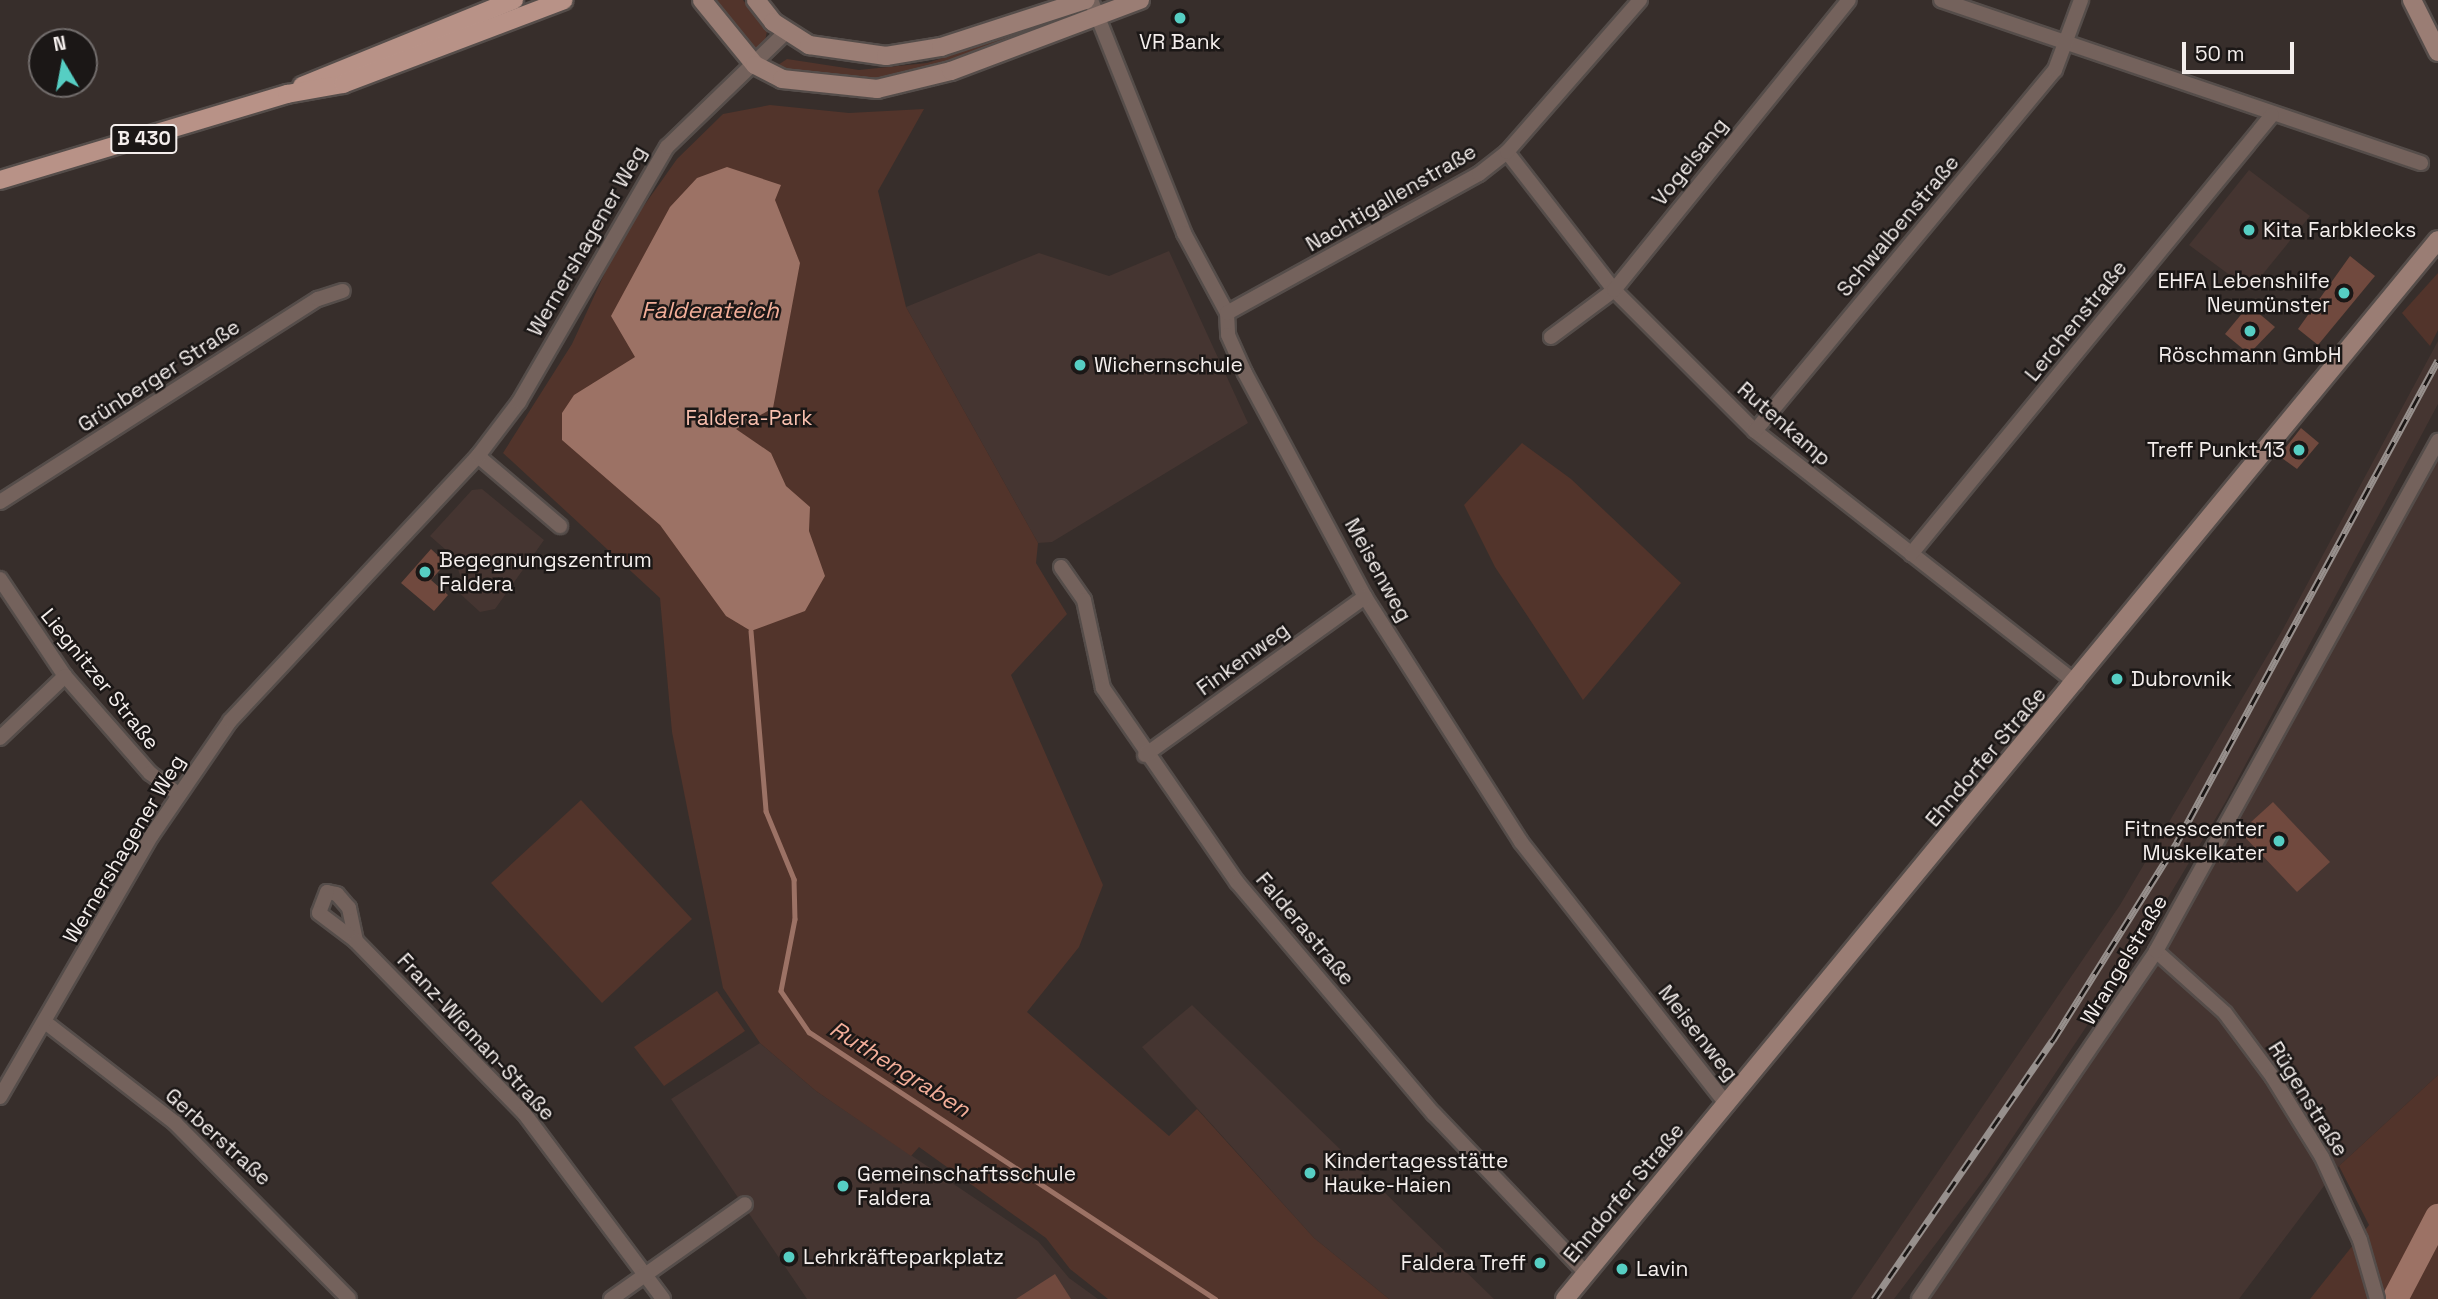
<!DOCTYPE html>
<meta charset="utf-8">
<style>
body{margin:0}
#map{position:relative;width:2438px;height:1299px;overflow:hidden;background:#372e2b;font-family:"Space Grotesk",sans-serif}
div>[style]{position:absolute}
.built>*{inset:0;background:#453531}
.green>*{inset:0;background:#52342b}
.water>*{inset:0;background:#9c7265}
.stream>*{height:4.5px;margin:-2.25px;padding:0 2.25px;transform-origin:2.25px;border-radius:2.25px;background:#9c7265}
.river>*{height:26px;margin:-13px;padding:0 13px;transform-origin:13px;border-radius:13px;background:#9c7265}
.building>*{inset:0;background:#70493e}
.roads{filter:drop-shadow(2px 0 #554d4a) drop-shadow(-2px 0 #554d4a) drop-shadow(0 2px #554d4a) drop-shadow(0 -2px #554d4a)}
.street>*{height:14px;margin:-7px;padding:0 7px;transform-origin:7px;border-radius:7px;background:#74625c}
.secondary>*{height:18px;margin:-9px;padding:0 9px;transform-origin:9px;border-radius:9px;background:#9a7d74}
.primary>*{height:18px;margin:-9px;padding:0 9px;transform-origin:9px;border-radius:9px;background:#b89287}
.rail>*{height:7px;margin-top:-3.5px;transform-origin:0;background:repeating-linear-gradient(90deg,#1b1716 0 13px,#97908d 0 26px);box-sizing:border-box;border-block:2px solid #97908d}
.dots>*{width:19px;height:19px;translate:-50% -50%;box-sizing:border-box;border:4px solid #1b1716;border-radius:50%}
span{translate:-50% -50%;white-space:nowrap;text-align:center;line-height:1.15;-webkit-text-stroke:5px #1b1716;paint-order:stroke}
.shield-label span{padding:2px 5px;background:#1b1716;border:2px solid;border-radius:5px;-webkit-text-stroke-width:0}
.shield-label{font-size:19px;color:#f4eeec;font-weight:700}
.poi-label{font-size:21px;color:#f4eeec}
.left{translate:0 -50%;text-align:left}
.right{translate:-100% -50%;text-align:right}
.street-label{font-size:21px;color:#f4eeec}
.park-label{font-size:21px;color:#f9c0af}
.water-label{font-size:23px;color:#f3ae99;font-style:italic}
.north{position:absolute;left:28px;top:28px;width:70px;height:70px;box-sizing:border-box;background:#1b1716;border:2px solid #726d6c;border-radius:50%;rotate:350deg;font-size:19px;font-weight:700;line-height:28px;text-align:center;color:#f4eeec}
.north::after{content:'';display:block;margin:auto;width:24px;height:32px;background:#56cec3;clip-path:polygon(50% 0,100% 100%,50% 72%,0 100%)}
.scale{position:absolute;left:2182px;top:42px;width:112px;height:32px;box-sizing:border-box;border:4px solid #f4eeec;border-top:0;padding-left:9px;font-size:21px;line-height:24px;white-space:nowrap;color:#f4eeec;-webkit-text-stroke:5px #1b1716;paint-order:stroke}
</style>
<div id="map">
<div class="built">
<div style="clip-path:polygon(2249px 170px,2310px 216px,2250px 290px,2189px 245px)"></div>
<div style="clip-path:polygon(1169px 251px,1248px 423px,1052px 542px,1038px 543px,906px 307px,1039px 253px,1109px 276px)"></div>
<div style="clip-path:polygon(2438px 341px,2438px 404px,2226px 801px,2130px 961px,1987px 1176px,1894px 1299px,1851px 1299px,2120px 905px,2283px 629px)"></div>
<div style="clip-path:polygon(2438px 441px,2438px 1075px,2339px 1166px,2239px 1299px,1919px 1299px,2088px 1058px)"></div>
<div style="clip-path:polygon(482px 489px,544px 540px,495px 609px,480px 612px,457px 591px,461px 578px,454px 557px,430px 536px,472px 490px)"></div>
<div style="clip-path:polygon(1192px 1005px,1494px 1299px,1389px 1299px,1314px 1238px,1142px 1047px)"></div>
<div style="clip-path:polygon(760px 1043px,816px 1091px,1038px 1241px,1069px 1278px,1098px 1299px,807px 1299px,671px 1099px)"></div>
</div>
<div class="green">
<div style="clip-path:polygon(711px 0,743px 0,767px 31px,764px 46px,751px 49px)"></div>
<div style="clip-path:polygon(1042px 26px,1043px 31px,884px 83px,799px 77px,775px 67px,787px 59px,859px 70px,927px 63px)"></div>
<div style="clip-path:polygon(770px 105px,849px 113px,924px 109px,878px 191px,906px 307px,1038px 543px,1036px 563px,1067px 614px,1011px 675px,1103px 885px,1079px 947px,1027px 1012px,1169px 1136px,1197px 1109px,1314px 1238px,1389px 1299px,1108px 1299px,1070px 1269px,1046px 1238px,919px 1147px,911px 1156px,816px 1091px,760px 1043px,723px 988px,672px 732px,660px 598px,503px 453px,572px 344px,621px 238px,677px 159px,723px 114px)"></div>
<div style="clip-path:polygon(2438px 273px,2438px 330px,2430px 346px,2402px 313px)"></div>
<div style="clip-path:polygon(1522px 443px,1571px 479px,1681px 583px,1583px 700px,1495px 567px,1464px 505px)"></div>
<div style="clip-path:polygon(581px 800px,692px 919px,602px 1003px,491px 883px)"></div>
<div style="clip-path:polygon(717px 991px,745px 1031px,664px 1086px,634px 1047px)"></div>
<div style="clip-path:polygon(2438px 1075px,2438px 1299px,2310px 1299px,2369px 1225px,2339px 1166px)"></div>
</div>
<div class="water">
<div style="clip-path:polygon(727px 167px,781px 185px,775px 200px,800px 263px,773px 408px,736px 429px,771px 453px,786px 486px,810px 507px,809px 531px,825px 576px,805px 611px,751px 631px,726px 616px,660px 525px,562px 440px,562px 413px,574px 395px,635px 357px,611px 316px,670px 207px,697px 178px)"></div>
</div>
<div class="stream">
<div style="left:751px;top:631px;width:181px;rotate:85.2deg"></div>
<div style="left:766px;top:811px;width:74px;rotate:67.6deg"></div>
<div style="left:794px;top:879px;width:40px;rotate:88.6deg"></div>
<div style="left:795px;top:919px;width:73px;rotate:101deg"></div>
<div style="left:781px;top:991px;width:50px;rotate:55.7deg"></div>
<div style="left:809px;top:1032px;width:486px;rotate:33.3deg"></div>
</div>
<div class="river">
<div style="left:2395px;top:1299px;width:93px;rotate:-62.3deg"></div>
</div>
<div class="building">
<div style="clip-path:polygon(2350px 256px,2375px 276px,2318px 345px,2298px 329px)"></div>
<div style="clip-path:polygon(2249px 305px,2275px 327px,2249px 354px,2225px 334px)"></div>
<div style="clip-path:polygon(2301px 428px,2319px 443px,2297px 469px,2279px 456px)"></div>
<div style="clip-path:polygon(431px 549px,446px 563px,431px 580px,448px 595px,434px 611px,401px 583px)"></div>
<div style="clip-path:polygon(2273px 802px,2330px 862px,2297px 892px,2240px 832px)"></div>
<div style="clip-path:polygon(1055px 1274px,1071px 1299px,1016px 1299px)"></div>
</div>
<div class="roads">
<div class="street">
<div style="left:1091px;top:0;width:251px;rotate:68.2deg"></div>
<div style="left:1184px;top:233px;width:91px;rotate:61.7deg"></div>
<div style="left:1227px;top:313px;width:22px;rotate:87deg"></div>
<div style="left:1228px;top:335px;width:42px;rotate:65.9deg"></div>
<div style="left:1245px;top:373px;width:254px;rotate:61.8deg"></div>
<div style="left:1365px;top:597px;width:290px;rotate:57.5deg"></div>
<div style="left:1521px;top:842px;width:334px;rotate:51.9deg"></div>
<div style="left:1941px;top:0;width:507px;rotate:18.76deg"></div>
<div style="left:1507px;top:152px;width:175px;rotate:52.2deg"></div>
<div style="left:1614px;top:290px;width:199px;rotate:45deg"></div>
<div style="left:1755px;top:431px;width:408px;rotate:38.1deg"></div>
<div style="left:1227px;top:313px;width:288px;rotate:-28.9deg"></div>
<div style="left:1479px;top:174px;width:36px;rotate:-38deg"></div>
<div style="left:1507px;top:152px;width:202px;rotate:-48.8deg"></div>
<div style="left:1551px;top:337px;width:79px;rotate:-36.7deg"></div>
<div style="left:1614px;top:290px;width:373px;rotate:-51deg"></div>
<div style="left:1755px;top:431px;width:469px;rotate:-50.3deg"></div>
<div style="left:2055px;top:70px;width:75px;rotate:-69.6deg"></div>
<div style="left:478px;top:456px;width:108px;rotate:40.5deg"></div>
<div style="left:0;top:502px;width:377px;rotate:-32.6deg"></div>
<div style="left:318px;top:299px;width:26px;rotate:-18deg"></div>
<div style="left:1911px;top:554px;width:568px;rotate:-50.57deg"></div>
<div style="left:1061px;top:567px;width:40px;rotate:55.1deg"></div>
<div style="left:1084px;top:600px;width:90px;rotate:77.8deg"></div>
<div style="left:1103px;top:688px;width:236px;rotate:55.4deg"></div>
<div style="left:1237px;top:882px;width:304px;rotate:49.7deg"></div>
<div style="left:1434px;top:1114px;width:221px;rotate:46.3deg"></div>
<div style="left:0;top:579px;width:117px;rotate:56.2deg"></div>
<div style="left:65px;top:676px;width:129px;rotate:48.8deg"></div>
<div style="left:150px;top:773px;width:36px;rotate:37deg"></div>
<div style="left:0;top:738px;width:90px;rotate:-43.6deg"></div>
<div style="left:1145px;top:755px;width:271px;rotate:-35.7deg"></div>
<div style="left:356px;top:941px;width:34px;rotate:-102deg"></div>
<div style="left:349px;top:908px;width:18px;rotate:-131deg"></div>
<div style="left:337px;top:894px;width:10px;rotate:-169deg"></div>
<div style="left:327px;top:892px;width:22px;rotate:111deg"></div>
<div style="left:319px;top:913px;width:46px;rotate:37.1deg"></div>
<div style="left:356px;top:941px;width:240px;rotate:45.7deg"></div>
<div style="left:524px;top:1113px;width:232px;rotate:53.2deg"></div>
<div style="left:2156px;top:951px;width:93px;rotate:41.9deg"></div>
<div style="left:2225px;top:1013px;width:79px;rotate:53.3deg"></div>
<div style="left:2272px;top:1076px;width:95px;rotate:58.3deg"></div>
<div style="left:2322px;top:1157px;width:91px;rotate:65.4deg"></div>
<div style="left:2360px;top:1240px;width:61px;rotate:73.9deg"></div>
<div style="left:45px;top:1022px;width:165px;rotate:37.8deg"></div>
<div style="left:175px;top:1123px;width:247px;rotate:45.3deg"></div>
<div style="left:0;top:1097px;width:303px;rotate:-59.9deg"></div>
<div style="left:152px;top:835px;width:138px;rotate:-55.6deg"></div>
<div style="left:230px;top:721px;width:363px;rotate:-46.9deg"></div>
<div style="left:478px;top:456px;width:68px;rotate:-52.8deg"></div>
<div style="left:519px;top:402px;width:295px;rotate:-59.9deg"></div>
<div style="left:667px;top:147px;width:165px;rotate:-44deg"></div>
<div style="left:611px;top:1299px;width:164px;rotate:-35.3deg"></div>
<div style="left:1919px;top:1299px;width:421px;rotate:-55.7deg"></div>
<div style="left:2156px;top:951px;width:583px;rotate:-61.06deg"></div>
</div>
<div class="secondary">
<div style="left:702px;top:0;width:84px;rotate:50.8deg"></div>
<div style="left:755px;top:65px;width:30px;rotate:27deg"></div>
<div style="left:782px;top:79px;width:96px;rotate:6deg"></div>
<div style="left:877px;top:89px;width:76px;rotate:-13.7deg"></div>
<div style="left:951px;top:71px;width:202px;rotate:-20.6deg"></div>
<div style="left:756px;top:0;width:28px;rotate:52deg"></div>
<div style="left:773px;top:22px;width:43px;rotate:32.6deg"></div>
<div style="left:809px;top:45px;width:78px;rotate:8.1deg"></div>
<div style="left:886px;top:56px;width:56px;rotate:-9.3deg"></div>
<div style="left:941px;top:47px;width:152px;rotate:-18deg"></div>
<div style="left:2412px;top:0;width:58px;rotate:63.4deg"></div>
<div style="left:1565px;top:1299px;width:1372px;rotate:-50.5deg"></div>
</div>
<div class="primary">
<div style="left:302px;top:86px;width:229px;rotate:-22.1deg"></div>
<div style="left:0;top:180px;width:300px;rotate:-16.7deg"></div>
<div style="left:287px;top:94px;width:57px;rotate:-10.1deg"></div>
<div style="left:343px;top:84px;width:236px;rotate:-20.8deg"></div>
</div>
</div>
<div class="rail">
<div style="left:1874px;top:1299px;width:315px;rotate:-55.4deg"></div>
<div style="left:2053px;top:1040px;width:234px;rotate:-57.9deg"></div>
<div style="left:2177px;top:842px;width:548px;rotate:-61.56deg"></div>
</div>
<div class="dots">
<div style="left:1180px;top:18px;background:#56cec3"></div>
<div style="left:2249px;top:230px;background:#56cec3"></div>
<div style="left:2344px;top:293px;background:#56cec3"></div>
<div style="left:2250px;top:331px;background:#56cec3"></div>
<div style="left:1080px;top:365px;background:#56cec3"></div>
<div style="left:2299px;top:450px;background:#56cec3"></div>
<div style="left:425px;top:572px;background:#56cec3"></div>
<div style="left:2117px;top:679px;background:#56cec3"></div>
<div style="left:2279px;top:841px;background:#56cec3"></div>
<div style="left:1310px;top:1173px;background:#56cec3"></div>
<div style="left:843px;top:1186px;background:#56cec3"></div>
<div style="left:789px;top:1257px;background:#56cec3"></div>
<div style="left:1540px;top:1263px;background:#56cec3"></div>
<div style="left:1622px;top:1269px;background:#56cec3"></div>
</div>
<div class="shield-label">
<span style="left:144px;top:139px">B 430</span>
</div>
<div class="poi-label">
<span style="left:1180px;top:42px">VR Bank</span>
<span class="left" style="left:2263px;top:230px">Kita Farbklecks</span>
<span class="right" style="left:2330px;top:293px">EHFA Lebenshilfe<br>Neumünster</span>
<span style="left:2250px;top:355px">Röschmann GmbH</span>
<span class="left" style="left:1094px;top:365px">Wichernschule</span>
<span class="right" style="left:2285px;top:450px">Treff Punkt 13</span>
<span class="left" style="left:439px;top:572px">Begegnungszentrum<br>Faldera</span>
<span class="left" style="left:2131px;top:679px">Dubrovnik</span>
<span class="right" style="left:2265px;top:841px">Fitnesscenter<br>Muskelkater</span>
<span class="left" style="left:1324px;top:1173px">Kindertagesstätte<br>Hauke-Haien</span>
<span class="left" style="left:857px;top:1186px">Gemeinschaftsschule<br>Faldera</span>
<span class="left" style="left:803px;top:1257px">Lehrkräfteparkplatz</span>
<span class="right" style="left:1526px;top:1263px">Faldera Treff</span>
<span class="left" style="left:1636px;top:1269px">Lavin</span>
</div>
<div class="street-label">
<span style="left:1690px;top:162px;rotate:-51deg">Vogelsang</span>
<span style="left:1391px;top:198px;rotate:-30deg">Nachtigallenstraße</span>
<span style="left:1898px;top:226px;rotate:-50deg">Schwalbenstraße</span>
<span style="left:587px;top:241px;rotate:-60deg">Wernershagener Weg</span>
<span style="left:2076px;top:321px;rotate:-51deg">Lerchenstraße</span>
<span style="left:159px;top:376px;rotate:-33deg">Grünberger Straße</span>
<span style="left:1784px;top:424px;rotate:41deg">Rutenkamp</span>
<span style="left:1378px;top:570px;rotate:61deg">Meisenweg</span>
<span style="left:1243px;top:659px;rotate:-36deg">Finkenweg</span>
<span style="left:100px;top:679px;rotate:51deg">Liegnitzer Straße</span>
<span style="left:1986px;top:757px;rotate:-50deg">Ehndorfer Straße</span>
<span style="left:124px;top:849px;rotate:-59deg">Wernershagener Weg</span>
<span style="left:1305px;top:929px;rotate:50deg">Falderastraße</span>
<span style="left:2124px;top:960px;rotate:-59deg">Wrangelstraße</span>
<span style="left:1698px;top:1033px;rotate:52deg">Meisenweg</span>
<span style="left:476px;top:1037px;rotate:47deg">Franz-Wieman-Straße</span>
<span style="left:2308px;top:1099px;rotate:58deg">Rügenstraße</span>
<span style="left:218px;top:1137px;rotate:42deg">Gerberstraße</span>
<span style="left:1624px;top:1193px;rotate:-50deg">Ehndorfer Straße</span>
</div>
<div class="park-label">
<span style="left:749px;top:418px">Faldera-Park</span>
</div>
<div class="water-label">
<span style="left:710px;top:310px">Falderateich</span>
<span style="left:900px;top:1069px;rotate:32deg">Ruthengraben</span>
</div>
<div class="north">N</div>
<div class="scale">50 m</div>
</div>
